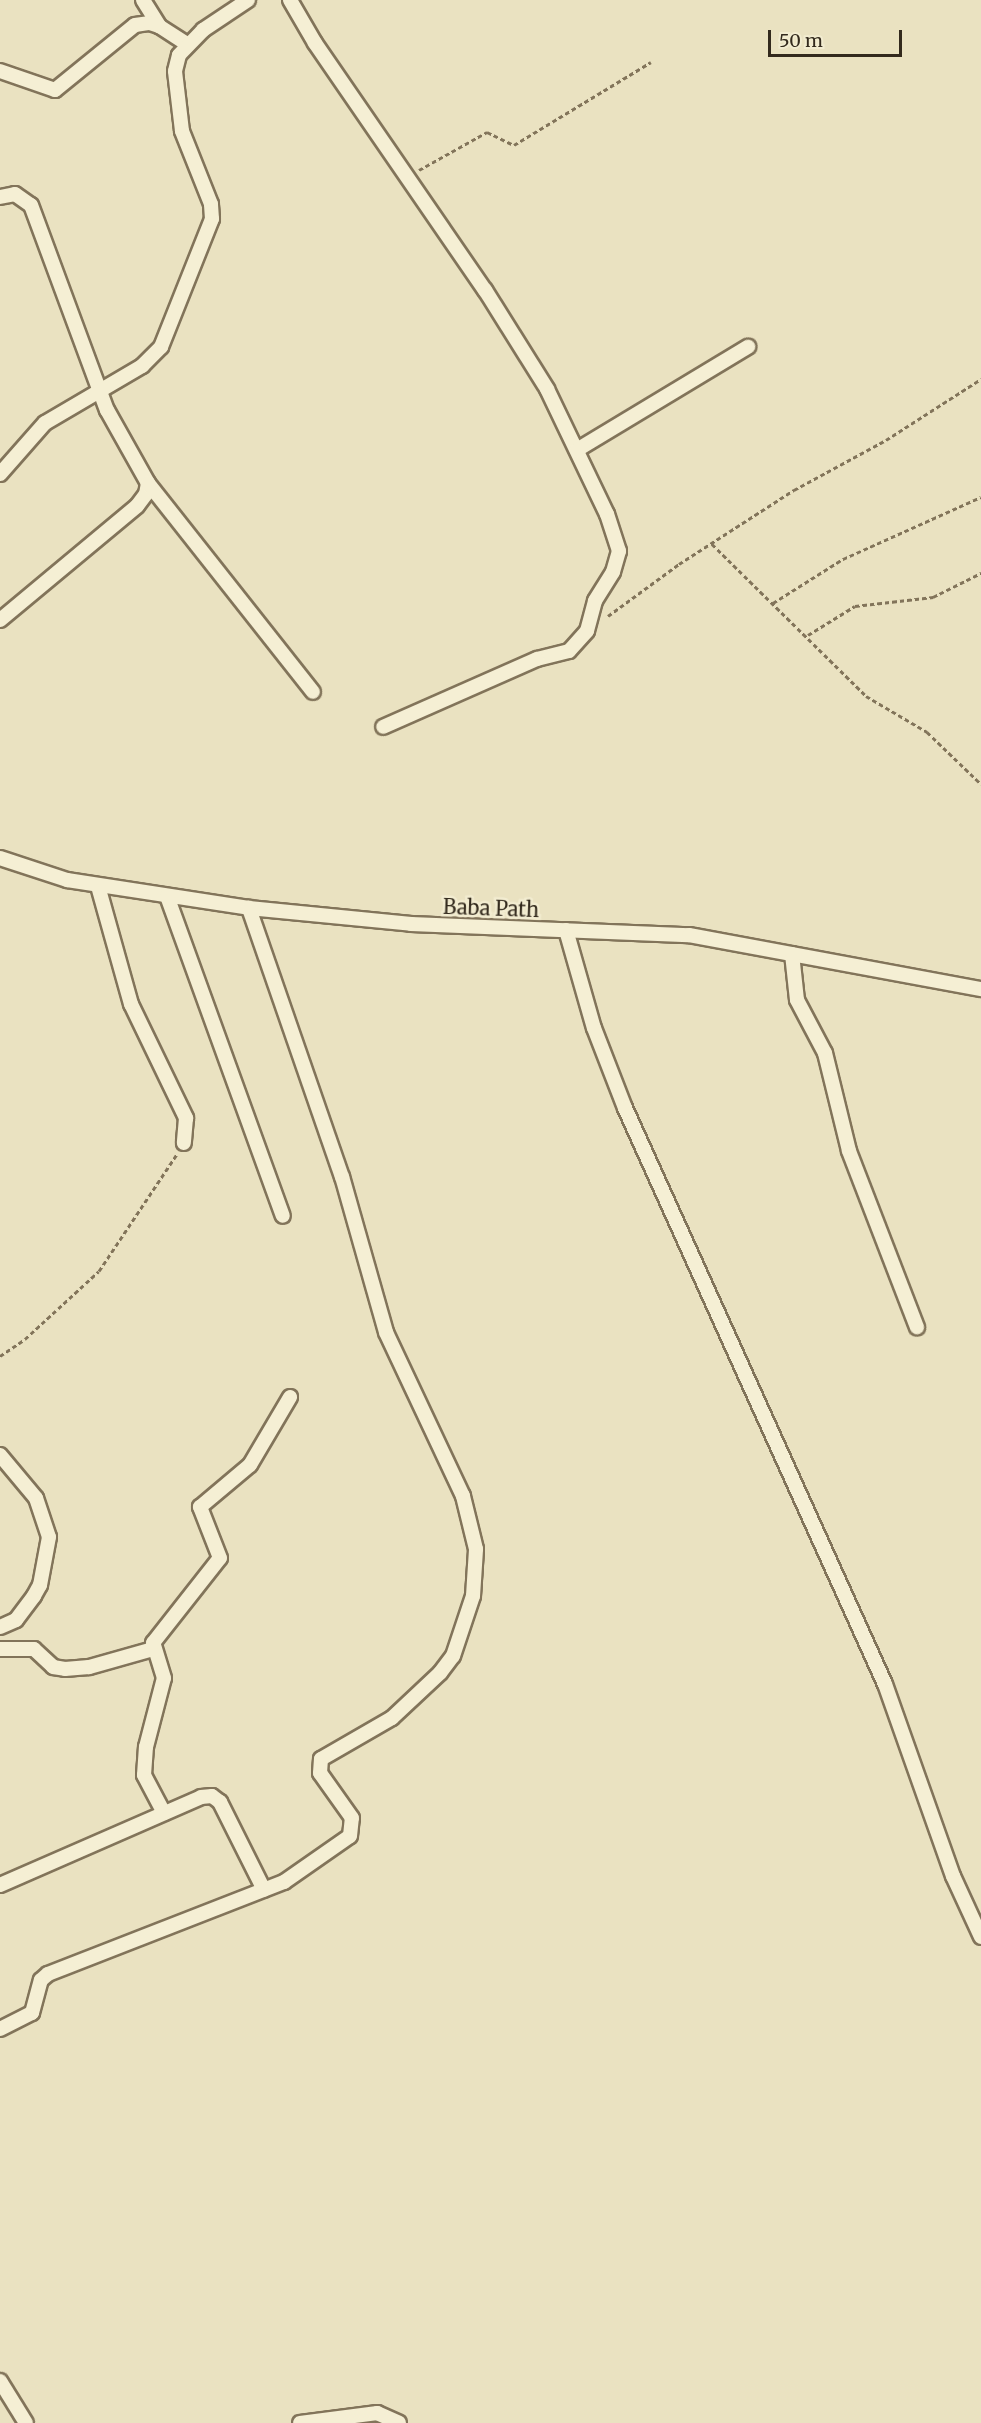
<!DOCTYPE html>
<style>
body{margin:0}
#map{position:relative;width:981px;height:2423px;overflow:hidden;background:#eae2c1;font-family:Merriweather,serif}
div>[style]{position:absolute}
.path>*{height:3px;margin-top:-1.5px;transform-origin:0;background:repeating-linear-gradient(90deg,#82745a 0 4.5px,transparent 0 7.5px)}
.roads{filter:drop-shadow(2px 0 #82745a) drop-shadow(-2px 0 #82745a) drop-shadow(0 2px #82745a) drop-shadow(0 -2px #82745a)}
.street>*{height:14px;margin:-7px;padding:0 7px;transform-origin:7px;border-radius:7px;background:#f5efd4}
span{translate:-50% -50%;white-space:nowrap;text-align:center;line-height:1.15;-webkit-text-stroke:5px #f2ecd0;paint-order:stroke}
.street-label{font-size:20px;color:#332a1d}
.scale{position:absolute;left:768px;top:30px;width:134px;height:27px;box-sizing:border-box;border:3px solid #332a1d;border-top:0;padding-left:8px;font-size:18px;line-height:21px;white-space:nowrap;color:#332a1d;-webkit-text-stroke:4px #f2ecd0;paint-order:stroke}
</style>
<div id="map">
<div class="path">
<div style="left:419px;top:170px;width:78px;rotate:-29.2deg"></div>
<div style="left:487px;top:132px;width:30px;rotate:26deg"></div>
<div style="left:514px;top:145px;width:160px;rotate:-31.2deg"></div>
<div style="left:712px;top:544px;width:216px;rotate:44.6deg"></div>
<div style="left:866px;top:696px;width:71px;rotate:30.5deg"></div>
<div style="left:927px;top:732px;width:75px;rotate:43.9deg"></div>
<div style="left:773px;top:603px;width:83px;rotate:-32.2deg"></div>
<div style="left:843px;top:559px;width:151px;rotate:-24.2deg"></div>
<div style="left:608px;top:616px;width:88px;rotate:-36.2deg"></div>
<div style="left:679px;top:564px;width:137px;rotate:-32.8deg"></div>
<div style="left:794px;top:490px;width:105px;rotate:-28.5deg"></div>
<div style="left:886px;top:440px;width:113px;rotate:-32.7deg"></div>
<div style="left:808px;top:635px;width:55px;rotate:-31.7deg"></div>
<div style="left:855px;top:606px;width:79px;rotate:-6.6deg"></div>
<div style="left:933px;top:597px;width:54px;rotate:-26.6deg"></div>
<div style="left:0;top:1356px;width:30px;rotate:-34deg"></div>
<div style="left:25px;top:1339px;width:100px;rotate:-42.6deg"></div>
<div style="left:99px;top:1271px;width:141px;rotate:-56.3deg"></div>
</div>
<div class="roads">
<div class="street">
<div style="left:143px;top:0;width:31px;rotate:58deg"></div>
<div style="left:290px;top:0;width:50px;rotate:59.8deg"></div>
<div style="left:315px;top:43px;width:300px;rotate:55.5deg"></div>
<div style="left:485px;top:290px;width:117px;rotate:57.9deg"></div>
<div style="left:547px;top:389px;width:139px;rotate:64.4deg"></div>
<div style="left:607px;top:514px;width:39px;rotate:72deg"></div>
<div style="left:619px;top:551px;width:22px;rotate:106deg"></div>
<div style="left:613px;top:572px;width:34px;rotate:122deg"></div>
<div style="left:595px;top:601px;width:31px;rotate:105deg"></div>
<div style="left:587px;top:631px;width:27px;rotate:132deg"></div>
<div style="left:569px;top:651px;width:33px;rotate:166deg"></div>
<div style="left:537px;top:659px;width:168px;rotate:156.2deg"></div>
<div style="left:0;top:71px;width:58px;rotate:19.1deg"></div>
<div style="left:55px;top:90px;width:103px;rotate:-39.1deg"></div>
<div style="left:135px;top:25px;width:15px;rotate:-8deg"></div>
<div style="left:150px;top:23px;width:9px;rotate:18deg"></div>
<div style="left:159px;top:26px;width:33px;rotate:33deg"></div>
<div style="left:0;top:197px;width:15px;rotate:-11deg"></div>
<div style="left:15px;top:194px;width:19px;rotate:35deg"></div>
<div style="left:31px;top:205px;width:219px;rotate:69.7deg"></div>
<div style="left:107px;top:410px;width:84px;rotate:60.7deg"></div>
<div style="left:148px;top:483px;width:11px;rotate:100deg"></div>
<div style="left:146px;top:494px;width:15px;rotate:127deg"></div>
<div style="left:137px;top:506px;width:178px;rotate:140.2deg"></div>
<div style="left:577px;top:450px;width:200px;rotate:-31.1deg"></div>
<div style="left:0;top:474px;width:68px;rotate:-48.6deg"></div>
<div style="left:45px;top:423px;width:113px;rotate:-30.4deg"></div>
<div style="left:142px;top:366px;width:27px;rotate:-45deg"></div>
<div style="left:161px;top:347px;width:138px;rotate:-68.3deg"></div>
<div style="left:212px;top:219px;width:15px;rotate:-94deg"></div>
<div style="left:211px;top:204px;width:79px;rotate:-111.7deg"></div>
<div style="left:182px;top:131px;width:60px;rotate:-96.7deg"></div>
<div style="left:175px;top:71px;width:16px;rotate:-76deg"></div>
<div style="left:179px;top:55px;width:35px;rotate:-46deg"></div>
<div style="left:203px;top:30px;width:54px;rotate:-33.7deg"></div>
<div style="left:148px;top:483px;width:266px;rotate:51.7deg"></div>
<div style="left:0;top:858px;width:71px;rotate:18.2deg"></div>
<div style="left:67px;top:880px;width:184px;rotate:8.7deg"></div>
<div style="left:249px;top:908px;width:163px;rotate:5.6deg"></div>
<div style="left:411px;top:924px;width:278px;rotate:2.3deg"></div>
<div style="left:689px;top:935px;width:297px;rotate:10.5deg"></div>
<div style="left:98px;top:886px;width:123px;rotate:74.4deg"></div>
<div style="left:131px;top:1004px;width:127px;rotate:64.2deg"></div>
<div style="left:186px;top:1118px;width:25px;rotate:95deg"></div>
<div style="left:167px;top:896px;width:340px;rotate:70.1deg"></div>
<div style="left:566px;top:930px;width:102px;rotate:74.1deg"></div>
<div style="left:594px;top:1028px;width:86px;rotate:68.8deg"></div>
<div style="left:625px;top:1108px;width:632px;rotate:65.71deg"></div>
<div style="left:885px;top:1684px;width:204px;rotate:70.5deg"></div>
<div style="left:953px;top:1876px;width:67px;rotate:65.3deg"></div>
<div style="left:792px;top:954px;width:46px;rotate:83.8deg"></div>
<div style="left:797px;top:1000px;width:60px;rotate:62.2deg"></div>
<div style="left:825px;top:1053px;width:101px;rotate:76.2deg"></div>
<div style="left:849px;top:1151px;width:189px;rotate:68.9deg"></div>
<div style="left:0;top:1455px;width:56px;rotate:50.1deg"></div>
<div style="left:36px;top:1498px;width:41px;rotate:71.6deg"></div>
<div style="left:49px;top:1537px;width:49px;rotate:100.6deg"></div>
<div style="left:40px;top:1585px;width:13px;rotate:119deg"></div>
<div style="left:34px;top:1596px;width:30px;rotate:127deg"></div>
<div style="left:16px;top:1620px;width:17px;rotate:156deg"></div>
<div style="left:0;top:1649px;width:34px"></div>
<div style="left:34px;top:1649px;width:26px;rotate:43deg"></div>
<div style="left:53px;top:1667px;width:12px;rotate:9deg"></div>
<div style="left:65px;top:1669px;width:24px;rotate:-5deg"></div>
<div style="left:89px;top:1667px;width:66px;rotate:-15.7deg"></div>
<div style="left:164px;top:1813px;width:43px;rotate:-117.8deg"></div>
<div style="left:144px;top:1775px;width:28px;rotate:-86deg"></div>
<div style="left:146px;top:1747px;width:71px;rotate:-75.4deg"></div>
<div style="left:164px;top:1678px;width:37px;rotate:-107deg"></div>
<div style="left:153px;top:1643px;width:108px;rotate:-51.8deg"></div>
<div style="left:220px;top:1558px;width:55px;rotate:-111.4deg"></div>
<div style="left:200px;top:1507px;width:65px;rotate:-40deg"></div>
<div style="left:250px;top:1465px;width:79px;rotate:-59.5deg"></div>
<div style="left:0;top:1885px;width:219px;rotate:-23.6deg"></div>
<div style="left:201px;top:1797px;width:11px;rotate:-5deg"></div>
<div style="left:212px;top:1796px;width:10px;rotate:37deg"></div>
<div style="left:220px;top:1802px;width:98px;rotate:63.4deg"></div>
<div style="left:0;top:2029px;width:36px;rotate:-27deg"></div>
<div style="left:32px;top:2013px;width:34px;rotate:-75deg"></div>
<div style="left:41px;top:1980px;width:9px;rotate:-41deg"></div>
<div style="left:48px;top:1974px;width:253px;rotate:-21.3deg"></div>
<div style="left:284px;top:1882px;width:80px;rotate:-34.9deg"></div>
<div style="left:350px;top:1836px;width:18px;rotate:-84deg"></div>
<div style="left:352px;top:1818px;width:55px;rotate:-125.4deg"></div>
<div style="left:320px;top:1773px;width:14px;rotate:-86deg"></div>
<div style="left:321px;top:1759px;width:82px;rotate:-30deg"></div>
<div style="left:392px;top:1718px;width:66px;rotate:-43.2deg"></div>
<div style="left:440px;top:1673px;width:21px;rotate:-53deg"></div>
<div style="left:453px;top:1656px;width:63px;rotate:-71.6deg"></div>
<div style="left:473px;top:1596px;width:47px;rotate:-86.3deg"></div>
<div style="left:476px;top:1549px;width:55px;rotate:-103.8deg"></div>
<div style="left:463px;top:1496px;width:181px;rotate:-115.2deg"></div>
<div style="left:386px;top:1332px;width:161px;rotate:-105.8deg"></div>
<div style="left:342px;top:1177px;width:285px;rotate:-109.1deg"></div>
<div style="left:0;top:2381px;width:49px;rotate:58.2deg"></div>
<div style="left:300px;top:2423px;width:78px;rotate:-7.4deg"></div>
<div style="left:377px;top:2413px;width:24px;rotate:24deg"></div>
</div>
</div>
<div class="street-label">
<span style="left:491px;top:908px;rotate:2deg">Baba Path</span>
</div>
<div class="scale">50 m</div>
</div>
